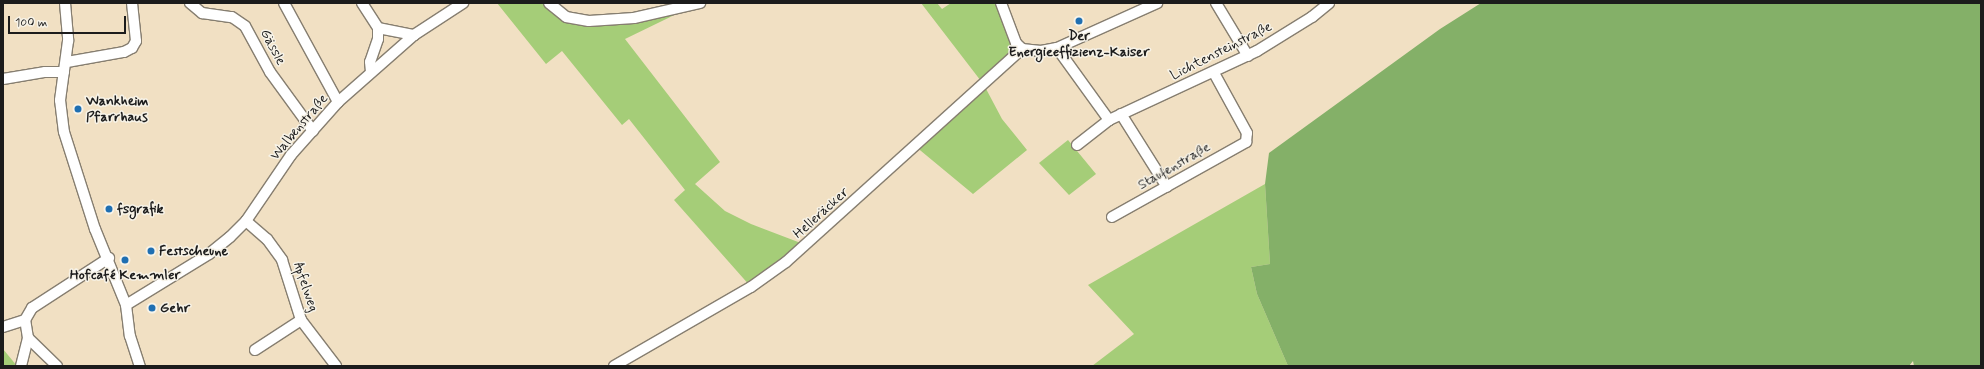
<!DOCTYPE html>
<meta charset="utf-8">
<style>
body{margin:0}
#map{position:relative;width:1984px;height:369px;overflow:hidden;background:#f1e0c3;font-family:Mynerve,sans-serif}
div>[style]{position:absolute}
.green>*{inset:0;background:#a5cd78}
.forest>*{inset:0;background:#84b068}
.roads{filter:drop-shadow(1px 0 #867e70) drop-shadow(-1px 0 #867e70) drop-shadow(0 1px #867e70) drop-shadow(0 -1px #867e70)}
.minor>*{height:10px;margin:-5px;padding:0 5px;transform-origin:5px;border-radius:5px;background:#fff}
.dots>*{width:11px;height:11px;translate:-50% -50%;box-sizing:border-box;border:2px solid #f7f3e8;border-radius:50%}
span{translate:-50% -50%;white-space:nowrap;text-align:center;line-height:1.15;-webkit-text-stroke:3px #f7f3e8;paint-order:stroke}
.poi-label{font-size:14px;color:#1c1c1c;font-weight:700}
.left{translate:0 -50%;text-align:left}
.street-label{font-size:14px;color:#1c1c1c}
.frame{position:absolute;inset:0;border:4px solid #1c1c1c;pointer-events:none}
.scale{position:absolute;left:8px;top:16px;width:118px;height:18px;box-sizing:border-box;border:2px solid #1c1c1c;border-top:0;padding-left:5px;font-size:12px;line-height:14px;white-space:nowrap;color:#1c1c1c;-webkit-text-stroke:3px #f7f3e8;paint-order:stroke}
</style>
<div id="map">
<div class="green">
<div style="clip-path:polygon(497px 3px,549px 3px,566px 17px,589px 21px,697px 4px,625px 39px,720px 162px,695px 184px,725px 211px,751px 224px,806px 245px,751px 287px,674px 200px,685px 190px,629px 119px,622px 125px,562px 51px,546px 64px)"></div>
<div style="clip-path:polygon(921px 3px,937px 3px,942px 9px,951px 3px,1001px 3px,1022px 49px,984px 85px,1002px 119px,1027px 150px,973px 194px,915px 146px,984px 85px)"></div>
<div style="clip-path:polygon(1068px 140px,1096px 174px,1069px 195px,1039px 163px)"></div>
<div style="clip-path:polygon(1265px 184px,1270px 264px,1251px 267px,1257px 294px,1288px 366px,1092px 366px,1134px 334px,1088px 285px)"></div>
<div style="clip-path:polygon(3px 349px,17px 366px,3px 366px)"></div>
</div>
<div class="forest">
<div style="clip-path:polygon(1481px 3px,1981px 3px,1981px 366px,1914px 366px,1913px 361px,1909px 366px,1288px 366px,1257px 294px,1251px 267px,1270px 264px,1265px 184px,1269px 153px,1440px 29px)"></div>
</div>
<div class="roads">
<div class="minor">
<div style="left:65px;top:3px;width:38px;rotate:85deg"></div>
<div style="left:68px;top:41px;width:60px;rotate:97.7deg"></div>
<div style="left:60px;top:100px;width:32px;rotate:83deg"></div>
<div style="left:64px;top:132px;width:102px;rotate:72.3deg"></div>
<div style="left:95px;top:229px;width:82px;rotate:67.8deg"></div>
<div style="left:126px;top:305px;width:31px;rotate:83deg"></div>
<div style="left:130px;top:336px;width:32px;rotate:72deg"></div>
<div style="left:190px;top:3px;width:16px;rotate:40deg"></div>
<div style="left:202px;top:13px;width:30px;rotate:8deg"></div>
<div style="left:232px;top:17px;width:16px;rotate:35deg"></div>
<div style="left:245px;top:26px;width:52px;rotate:61.5deg"></div>
<div style="left:270px;top:72px;width:73px;rotate:53.9deg"></div>
<div style="left:284px;top:3px;width:113px;rotate:61.4deg"></div>
<div style="left:362px;top:3px;width:30px;rotate:57deg"></div>
<div style="left:378px;top:28px;width:11px;rotate:90deg"></div>
<div style="left:378px;top:39px;width:24px;rotate:109deg"></div>
<div style="left:370px;top:62px;width:9px;rotate:84deg"></div>
<div style="left:549px;top:3px;width:22px;rotate:39deg"></div>
<div style="left:566px;top:17px;width:23px;rotate:10deg"></div>
<div style="left:589px;top:21px;width:45px;rotate:-3.8deg"></div>
<div style="left:634px;top:18px;width:68px;rotate:-12.8deg"></div>
<div style="left:1001px;top:3px;width:43px;rotate:69.4deg"></div>
<div style="left:1016px;top:43px;width:8px;rotate:45deg"></div>
<div style="left:1022px;top:49px;width:19px;rotate:6deg"></div>
<div style="left:1041px;top:51px;width:16px;rotate:-11deg"></div>
<div style="left:1057px;top:48px;width:110px;rotate:-24.2deg"></div>
<div style="left:1216px;top:3px;width:62px;rotate:58.9deg"></div>
<div style="left:378px;top:28px;width:37px;rotate:11deg"></div>
<div style="left:1057px;top:48px;width:89px;rotate:54.2deg"></div>
<div style="left:67px;top:62px;width:58px;rotate:-10deg"></div>
<div style="left:124px;top:52px;width:9px;rotate:-27deg"></div>
<div style="left:132px;top:48px;width:8px;rotate:-60deg"></div>
<div style="left:136px;top:41px;width:38px;rotate:-96deg"></div>
<div style="left:3px;top:79px;width:43px;rotate:-9.5deg"></div>
<div style="left:45px;top:72px;width:19px"></div>
<div style="left:1121px;top:114px;width:86px;rotate:57.8deg"></div>
<div style="left:1077px;top:145px;width:41px;rotate:-38deg"></div>
<div style="left:1109px;top:120px;width:163px;rotate:-25deg"></div>
<div style="left:1257px;top:51px;width:65px;rotate:-31.7deg"></div>
<div style="left:1312px;top:17px;width:22px;rotate:-39deg"></div>
<div style="left:1112px;top:217px;width:154px;rotate:-29.2deg"></div>
<div style="left:1246px;top:142px;width:9px;rotate:-84deg"></div>
<div style="left:1247px;top:133px;width:68px;rotate:-118.8deg"></div>
<div style="left:246px;top:221px;width:28px;rotate:41deg"></div>
<div style="left:267px;top:239px;width:26px;rotate:54deg"></div>
<div style="left:282px;top:260px;width:63px;rotate:72.4deg"></div>
<div style="left:301px;top:320px;width:58px;rotate:52.7deg"></div>
<div style="left:126px;top:305px;width:97px;rotate:-31.6deg"></div>
<div style="left:209px;top:254px;width:27px;rotate:-39deg"></div>
<div style="left:230px;top:237px;width:23px;rotate:-45deg"></div>
<div style="left:246px;top:221px;width:80px;rotate:-55.7deg"></div>
<div style="left:291px;top:155px;width:71px;rotate:-48.4deg"></div>
<div style="left:338px;top:102px;width:101px;rotate:-41.4deg"></div>
<div style="left:414px;top:35px;width:59px;rotate:-33.1deg"></div>
<div style="left:3px;top:327px;width:23px;rotate:-18deg"></div>
<div style="left:255px;top:350px;width:55px;rotate:-33.1deg"></div>
<div style="left:21px;top:366px;width:29px;rotate:-76deg"></div>
<div style="left:57px;top:366px;width:40px;rotate:-136deg"></div>
<div style="left:28px;top:338px;width:18px;rotate:-99deg"></div>
<div style="left:25px;top:320px;width:14px;rotate:-60deg"></div>
<div style="left:32px;top:308px;width:92px;rotate:-33deg"></div>
<div style="left:614px;top:366px;width:158px;rotate:-30deg"></div>
<div style="left:751px;top:287px;width:43px;rotate:-35.5deg"></div>
<div style="left:786px;top:262px;width:318px;rotate:-42.1deg"></div>
</div>
</div>
<div class="dots">
<div style="left:1079px;top:21px;background:#1f6fb2"></div>
<div style="left:78px;top:109px;background:#1f6fb2"></div>
<div style="left:109px;top:209px;background:#1f6fb2"></div>
<div style="left:151px;top:251px;background:#1f6fb2"></div>
<div style="left:125px;top:260px;background:#1f6fb2"></div>
<div style="left:152px;top:308px;background:#1f6fb2"></div>
</div>
<div class="poi-label">
<span style="left:1079px;top:44px">Der<br>Energieeffizienz-Kaiser</span>
<span class="left" style="left:86px;top:109px">Wankheim<br>Pfarrhaus</span>
<span class="left" style="left:117px;top:209px">fsgrafik</span>
<span class="left" style="left:159px;top:251px">Festscheune</span>
<span style="left:125px;top:275px">Hofcafé Kemmler</span>
<span class="left" style="left:160px;top:308px">Gehr</span>
</div>
<div class="street-label">
<span style="left:273px;top:47px;rotate:62deg">Gässle</span>
<span style="left:1221px;top:51px;rotate:-27deg">Lichtensteinstraße</span>
<span style="left:299px;top:127px;rotate:-50deg">Walbenstraße</span>
<span style="left:1174px;top:166px;rotate:-30deg">Staufenstraße</span>
<span style="left:821px;top:213px;rotate:-42deg">Helleräcker</span>
<span style="left:306px;top:287px;rotate:72deg">Apfelweg</span>
</div>
<div class="frame"></div>
<div class="scale">100 m</div>
</div>
